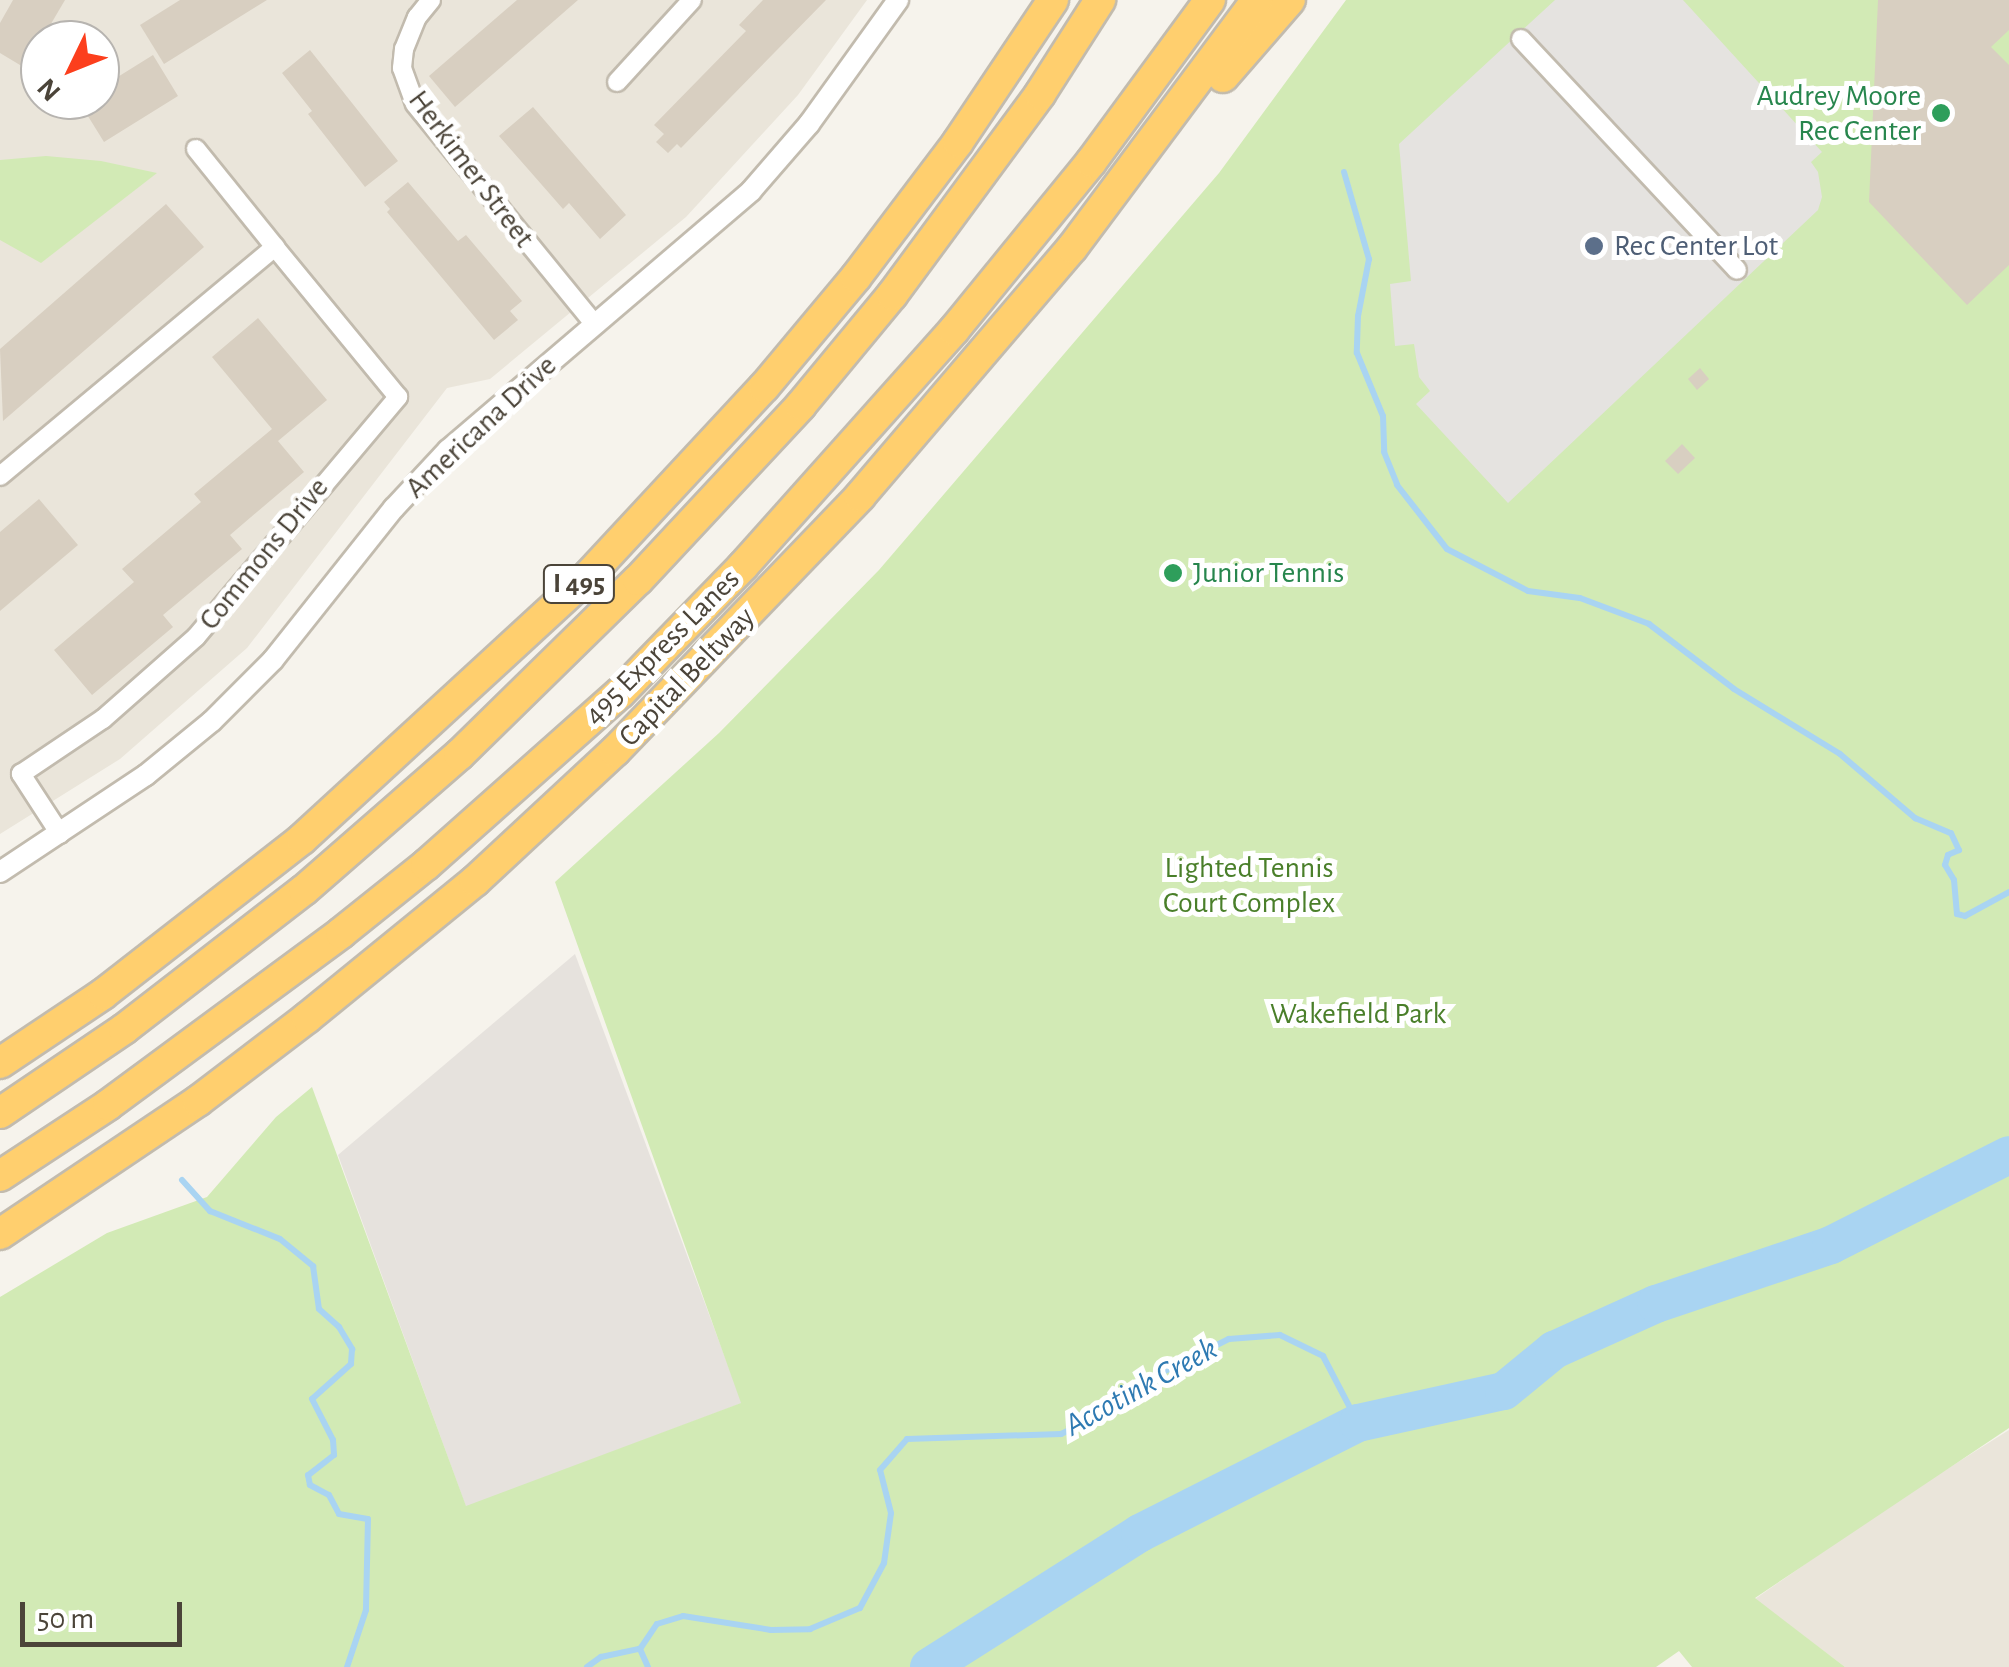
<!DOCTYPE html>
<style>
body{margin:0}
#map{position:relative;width:2009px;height:1667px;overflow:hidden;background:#f6f3ec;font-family:"Alegreya Sans",sans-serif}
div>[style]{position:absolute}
.residential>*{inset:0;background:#eae5da}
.industrial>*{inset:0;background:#e6e2dd}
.green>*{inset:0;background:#d2eab5}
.parking>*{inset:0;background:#e5e3e0}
.stream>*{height:6px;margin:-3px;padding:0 3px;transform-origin:3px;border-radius:3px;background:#a9d4f2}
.river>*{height:38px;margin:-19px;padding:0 19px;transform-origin:19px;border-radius:19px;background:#a9d4f2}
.building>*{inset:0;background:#d8cfc1}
.roads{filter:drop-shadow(2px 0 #c2bbae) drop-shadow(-2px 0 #c2bbae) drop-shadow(0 2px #c2bbae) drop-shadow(0 -2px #c2bbae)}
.minor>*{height:18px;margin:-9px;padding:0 9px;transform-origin:9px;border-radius:9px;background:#fff}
.tertiary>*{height:20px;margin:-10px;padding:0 10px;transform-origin:10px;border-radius:10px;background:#fff}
.motorway>*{height:30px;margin:-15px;padding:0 15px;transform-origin:15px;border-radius:15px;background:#ffcf6e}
.dots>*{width:28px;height:28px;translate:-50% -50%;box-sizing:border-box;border:5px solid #fff;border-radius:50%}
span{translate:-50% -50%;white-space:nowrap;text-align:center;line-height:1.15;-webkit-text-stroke:10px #fff;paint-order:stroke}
.shield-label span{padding:2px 8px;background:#fff;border:2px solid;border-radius:8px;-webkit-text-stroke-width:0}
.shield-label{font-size:28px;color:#4b4439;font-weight:700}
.leisure-label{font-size:30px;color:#27864d}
.right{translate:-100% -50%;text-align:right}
.left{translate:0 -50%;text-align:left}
.street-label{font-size:30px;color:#4b4439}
.service-label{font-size:30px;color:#4e5e75}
.park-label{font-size:30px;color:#4a7f2a}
.water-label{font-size:32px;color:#2e7ab2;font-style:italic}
.north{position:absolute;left:20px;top:20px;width:100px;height:100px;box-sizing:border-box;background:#fff;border:2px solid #b7b4b0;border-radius:50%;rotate:227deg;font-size:28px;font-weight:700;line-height:40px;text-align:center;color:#4b4439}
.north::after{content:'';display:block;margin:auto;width:35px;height:45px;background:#fc3f1d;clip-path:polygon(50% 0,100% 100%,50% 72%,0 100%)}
.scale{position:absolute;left:20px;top:1602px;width:162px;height:45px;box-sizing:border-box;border:5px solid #4b4439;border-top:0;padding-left:12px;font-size:30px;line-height:35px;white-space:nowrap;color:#4b4439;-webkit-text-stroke:8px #fff;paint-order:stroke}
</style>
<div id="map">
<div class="residential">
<div style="clip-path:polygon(evenodd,0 0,867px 0,798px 95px,686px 217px,490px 379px,447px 388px,247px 648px,120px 759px,0 834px,0 0,40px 40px,100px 40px,100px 100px,40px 100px,40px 40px)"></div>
<div style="clip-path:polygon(2009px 1430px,2009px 1667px,1845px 1667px,1755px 1599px,1890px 1505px)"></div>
</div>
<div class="industrial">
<div style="clip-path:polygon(575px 954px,742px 1403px,466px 1507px,338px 1155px)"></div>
</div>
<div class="green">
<div style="clip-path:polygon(1346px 0,2009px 0,2009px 1428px,1755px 1598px,1845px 1667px,1692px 1667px,1679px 1651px,1656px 1667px,0 1667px,0 1297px,107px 1233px,207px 1197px,276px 1117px,312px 1087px,466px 1506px,741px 1403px,555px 882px,719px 733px,879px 570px,1219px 173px)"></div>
<div style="clip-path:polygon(46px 156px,101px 161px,157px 173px,41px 263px,0 240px,0 160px)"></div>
</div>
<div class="parking">
<div style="clip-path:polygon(1555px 0,1683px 0,1822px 152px,1811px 162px,1818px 172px,1822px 197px,1818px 210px,1508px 503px,1416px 404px,1430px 391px,1419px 377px,1414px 344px,1395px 346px,1390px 284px,1411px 281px,1399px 144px)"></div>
</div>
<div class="stream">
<div style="left:1344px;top:172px;width:91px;rotate:74deg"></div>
<div style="left:1369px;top:259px;width:58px;rotate:100.9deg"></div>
<div style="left:1358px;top:316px;width:37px;rotate:92deg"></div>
<div style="left:1357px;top:353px;width:68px;rotate:67.6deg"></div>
<div style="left:1383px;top:416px;width:36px;rotate:88deg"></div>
<div style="left:1384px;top:452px;width:35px;rotate:68deg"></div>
<div style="left:1397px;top:485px;width:81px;rotate:52deg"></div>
<div style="left:1447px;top:549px;width:91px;rotate:27.4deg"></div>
<div style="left:1528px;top:591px;width:52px;rotate:7.7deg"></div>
<div style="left:1580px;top:598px;width:74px;rotate:20.6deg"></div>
<div style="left:1649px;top:624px;width:107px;rotate:37.4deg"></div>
<div style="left:1734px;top:689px;width:124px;rotate:31.5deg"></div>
<div style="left:1840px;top:754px;width:99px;rotate:40.5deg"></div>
<div style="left:1915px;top:818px;width:39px;rotate:23deg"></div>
<div style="left:1951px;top:833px;width:19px;rotate:65deg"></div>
<div style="left:1959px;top:850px;width:12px;rotate:156deg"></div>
<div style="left:1948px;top:855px;width:10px;rotate:107deg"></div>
<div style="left:1945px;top:865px;width:17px;rotate:59deg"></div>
<div style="left:1954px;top:880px;width:34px;rotate:85deg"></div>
<div style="left:1957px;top:914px;width:8px;rotate:14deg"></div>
<div style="left:1965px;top:916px;width:50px;rotate:-28.6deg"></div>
<div style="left:182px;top:1180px;width:42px;rotate:47.9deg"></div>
<div style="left:210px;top:1211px;width:75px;rotate:21.8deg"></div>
<div style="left:280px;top:1239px;width:43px;rotate:39.3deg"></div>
<div style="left:313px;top:1266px;width:43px;rotate:82.1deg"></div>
<div style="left:319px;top:1309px;width:27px;rotate:42deg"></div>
<div style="left:339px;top:1327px;width:26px;rotate:59deg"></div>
<div style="left:352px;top:1349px;width:15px;rotate:94deg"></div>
<div style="left:351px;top:1364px;width:52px;rotate:138.1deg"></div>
<div style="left:312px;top:1399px;width:46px;rotate:62.9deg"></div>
<div style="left:333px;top:1440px;width:15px;rotate:86deg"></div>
<div style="left:334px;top:1455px;width:33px;rotate:142deg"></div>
<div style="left:308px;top:1475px;width:10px;rotate:79deg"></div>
<div style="left:310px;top:1485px;width:21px;rotate:28deg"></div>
<div style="left:329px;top:1495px;width:21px;rotate:62deg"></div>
<div style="left:339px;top:1514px;width:29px;rotate:10deg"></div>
<div style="left:368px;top:1519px;width:91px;rotate:91.3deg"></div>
<div style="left:366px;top:1610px;width:60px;rotate:108.4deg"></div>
<div style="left:587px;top:1667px;width:17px;rotate:-36deg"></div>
<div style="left:601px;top:1657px;width:40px;rotate:-12deg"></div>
<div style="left:648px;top:1667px;width:20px;rotate:-114deg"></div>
<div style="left:640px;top:1649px;width:30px;rotate:-56deg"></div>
<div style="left:657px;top:1624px;width:27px;rotate:-17deg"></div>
<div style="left:683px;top:1616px;width:89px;rotate:9deg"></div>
<div style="left:771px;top:1630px;width:39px;rotate:-1deg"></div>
<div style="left:810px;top:1629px;width:54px;rotate:-22.8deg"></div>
<div style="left:860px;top:1608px;width:51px;rotate:-61.9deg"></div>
<div style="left:884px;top:1563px;width:50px;rotate:-82deg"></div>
<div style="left:891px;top:1513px;width:44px;rotate:-104.3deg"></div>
<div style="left:880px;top:1470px;width:41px;rotate:-48.9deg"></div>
<div style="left:907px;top:1439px;width:154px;rotate:-1.9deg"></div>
<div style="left:1061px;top:1434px;width:55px;rotate:-25.6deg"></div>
<div style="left:1111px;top:1410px;width:47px;rotate:-39.8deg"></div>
<div style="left:1147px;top:1380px;width:92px;rotate:-26.6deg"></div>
<div style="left:1229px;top:1339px;width:51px;rotate:-4.5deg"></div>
<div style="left:1280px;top:1335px;width:48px;rotate:26deg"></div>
<div style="left:1323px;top:1356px;width:76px;rotate:62.4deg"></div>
</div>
<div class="river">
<div style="left:929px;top:1667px;width:250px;rotate:-32.4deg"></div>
<div style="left:1140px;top:1533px;width:244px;rotate:-26.8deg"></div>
<div style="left:1358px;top:1423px;width:149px;rotate:-12.4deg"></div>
<div style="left:1504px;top:1391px;width:65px;rotate:-39.4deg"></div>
<div style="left:1554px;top:1350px;width:112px;rotate:-24.3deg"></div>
<div style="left:1656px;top:1304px;width:185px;rotate:-18.6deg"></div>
<div style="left:1831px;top:1245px;width:199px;rotate:-26.8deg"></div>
</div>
<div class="building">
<div style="clip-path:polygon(13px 0,65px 0,25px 68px,0 53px,0 23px)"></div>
<div style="clip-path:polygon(180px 0,267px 0,164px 64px,140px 25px)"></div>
<div style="clip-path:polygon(517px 0,578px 0,455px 107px,429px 76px)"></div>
<div style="clip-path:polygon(763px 0,826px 0,681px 148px,677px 144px,668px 153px,656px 142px,664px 134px,654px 125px,746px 31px,739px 25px)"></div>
<div style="clip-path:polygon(1878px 0,2009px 0,2009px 30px,1991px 47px,2009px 65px,2009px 265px,1967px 305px,1869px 202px)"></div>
<div style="clip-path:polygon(310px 50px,398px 161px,365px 187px,308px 114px,312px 111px,282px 73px)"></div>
<div style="clip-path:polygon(153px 55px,178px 96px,104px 142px,78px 100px,100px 100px,100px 88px)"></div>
<div style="clip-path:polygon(533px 107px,626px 215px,600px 239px,569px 203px,563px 209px,499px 136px)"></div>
<div style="clip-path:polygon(408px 182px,458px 241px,466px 235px,522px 301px,510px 311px,518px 320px,494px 340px,387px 212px,390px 209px,384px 202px)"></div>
<div style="clip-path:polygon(166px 204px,204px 247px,3px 421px,0 349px)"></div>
<div style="clip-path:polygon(258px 318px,327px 400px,278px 441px,304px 472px,230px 535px,242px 549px,163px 615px,173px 627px,92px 695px,54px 650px,134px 582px,122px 569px,201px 502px,194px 494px,272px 429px,212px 357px)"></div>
<div style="clip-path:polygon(1700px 368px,1709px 379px,1697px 390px,1688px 379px)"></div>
<div style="clip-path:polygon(1682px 444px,1695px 458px,1678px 474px,1665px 461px)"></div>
<div style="clip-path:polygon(39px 499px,78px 545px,0 611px,0 532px)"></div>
</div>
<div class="roads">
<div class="minor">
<div style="left:431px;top:0;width:22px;rotate:129deg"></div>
<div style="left:417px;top:17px;width:35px;rotate:112deg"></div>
<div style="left:404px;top:49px;width:19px;rotate:96deg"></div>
<div style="left:402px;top:68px;width:38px;rotate:70deg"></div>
<div style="left:415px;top:104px;width:285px;rotate:50.8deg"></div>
<div style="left:1521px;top:39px;width:316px;rotate:46.9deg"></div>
<div style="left:617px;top:82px;width:111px;rotate:-47.6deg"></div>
<div style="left:0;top:476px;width:358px;rotate:-39.8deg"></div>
<div style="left:275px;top:247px;width:126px;rotate:-128.9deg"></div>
<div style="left:60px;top:834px;width:72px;rotate:-123deg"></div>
<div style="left:21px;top:774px;width:99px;rotate:-33.9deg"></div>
<div style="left:103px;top:719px;width:124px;rotate:-41.4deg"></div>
<div style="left:196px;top:637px;width:314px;rotate:-49.9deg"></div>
<div style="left:398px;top:397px;width:194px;rotate:-129.4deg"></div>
</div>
<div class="tertiary">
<div style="left:0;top:872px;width:175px;rotate:-33.6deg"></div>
<div style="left:146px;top:775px;width:85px;rotate:-39.3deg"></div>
<div style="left:212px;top:721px;width:86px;rotate:-45deg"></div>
<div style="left:273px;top:660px;width:194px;rotate:-51.5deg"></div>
<div style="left:394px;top:508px;width:79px;rotate:-47deg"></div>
<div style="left:448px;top:450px;width:399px;rotate:-40.5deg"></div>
<div style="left:751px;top:191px;width:89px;rotate:-49.1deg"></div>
<div style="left:809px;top:124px;width:153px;rotate:-54.3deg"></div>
</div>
<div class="motorway">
<div style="left:1223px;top:77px;width:102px;rotate:-49deg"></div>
<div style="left:0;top:1063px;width:124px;rotate:-33.8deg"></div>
<div style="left:103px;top:994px;width:252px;rotate:-37.9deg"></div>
<div style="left:302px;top:839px;width:391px;rotate:-42.6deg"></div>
<div style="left:590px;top:574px;width:255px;rotate:-47.1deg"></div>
<div style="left:764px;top:387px;width:143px;rotate:-50.1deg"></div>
<div style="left:856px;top:277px;width:169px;rotate:-52.9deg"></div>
<div style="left:958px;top:142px;width:171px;rotate:-56.2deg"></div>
<div style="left:0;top:1113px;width:150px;rotate:-34.1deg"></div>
<div style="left:124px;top:1029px;width:227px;rotate:-37.7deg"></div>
<div style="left:304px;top:890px;width:206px;rotate:-41.1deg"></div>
<div style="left:459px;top:755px;width:250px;rotate:-44.4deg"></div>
<div style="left:638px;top:580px;width:239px;rotate:-47deg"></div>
<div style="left:801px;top:405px;width:143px;rotate:-50.4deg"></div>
<div style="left:892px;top:295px;width:250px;rotate:-53.6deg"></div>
<div style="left:1040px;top:94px;width:112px;rotate:-57.4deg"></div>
<div style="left:0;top:1176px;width:129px;rotate:-33.3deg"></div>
<div style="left:108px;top:1105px;width:290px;rotate:-36.4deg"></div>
<div style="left:341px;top:933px;width:109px;rotate:-38.7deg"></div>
<div style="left:426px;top:865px;width:259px;rotate:-41.6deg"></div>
<div style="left:620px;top:693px;width:177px;rotate:-45.9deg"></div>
<div style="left:743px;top:566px;width:317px;rotate:-48.2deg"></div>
<div style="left:954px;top:330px;width:217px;rotate:-50.8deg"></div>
<div style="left:1091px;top:162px;width:201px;rotate:-53.7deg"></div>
<div style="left:0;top:1234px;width:239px;rotate:-33.9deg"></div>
<div style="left:198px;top:1101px;width:137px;rotate:-37.3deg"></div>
<div style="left:307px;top:1018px;width:217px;rotate:-39.2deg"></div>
<div style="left:475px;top:881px;width:191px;rotate:-42.9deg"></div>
<div style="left:615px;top:751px;width:354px;rotate:-46.1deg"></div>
<div style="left:860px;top:496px;width:326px;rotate:-49.5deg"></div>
<div style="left:1072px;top:248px;width:309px;rotate:-53.3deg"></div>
</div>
</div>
<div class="dots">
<div style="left:1941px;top:113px;background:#2e9e5b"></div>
<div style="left:1594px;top:246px;background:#5c6f8a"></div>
<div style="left:1173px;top:573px;background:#2e9e5b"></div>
</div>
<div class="shield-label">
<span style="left:579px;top:584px">I 495</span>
</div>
<div class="leisure-label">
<span class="right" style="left:1921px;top:113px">Audrey Moore<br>Rec Center</span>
<span class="left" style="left:1193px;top:573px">Junior Tennis</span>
</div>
<div class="street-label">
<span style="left:471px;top:169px;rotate:53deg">Herkimer Street</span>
<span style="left:481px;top:427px;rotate:-43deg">Americana Drive</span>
<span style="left:264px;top:554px;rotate:-51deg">Commons Drive</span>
<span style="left:662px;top:647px;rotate:-45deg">495 Express Lanes</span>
<span style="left:687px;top:677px;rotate:-46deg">Capital Beltway</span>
</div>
<div class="service-label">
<span class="left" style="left:1614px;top:246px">Rec Center Lot</span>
</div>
<div class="park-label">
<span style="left:1249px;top:885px">Lighted Tennis<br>Court Complex</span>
<span style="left:1358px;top:1014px">Wakefield Park</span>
</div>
<div class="water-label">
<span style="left:1141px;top:1387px;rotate:-29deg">Accotink Creek</span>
</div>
<div class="north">N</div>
<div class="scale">50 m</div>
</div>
